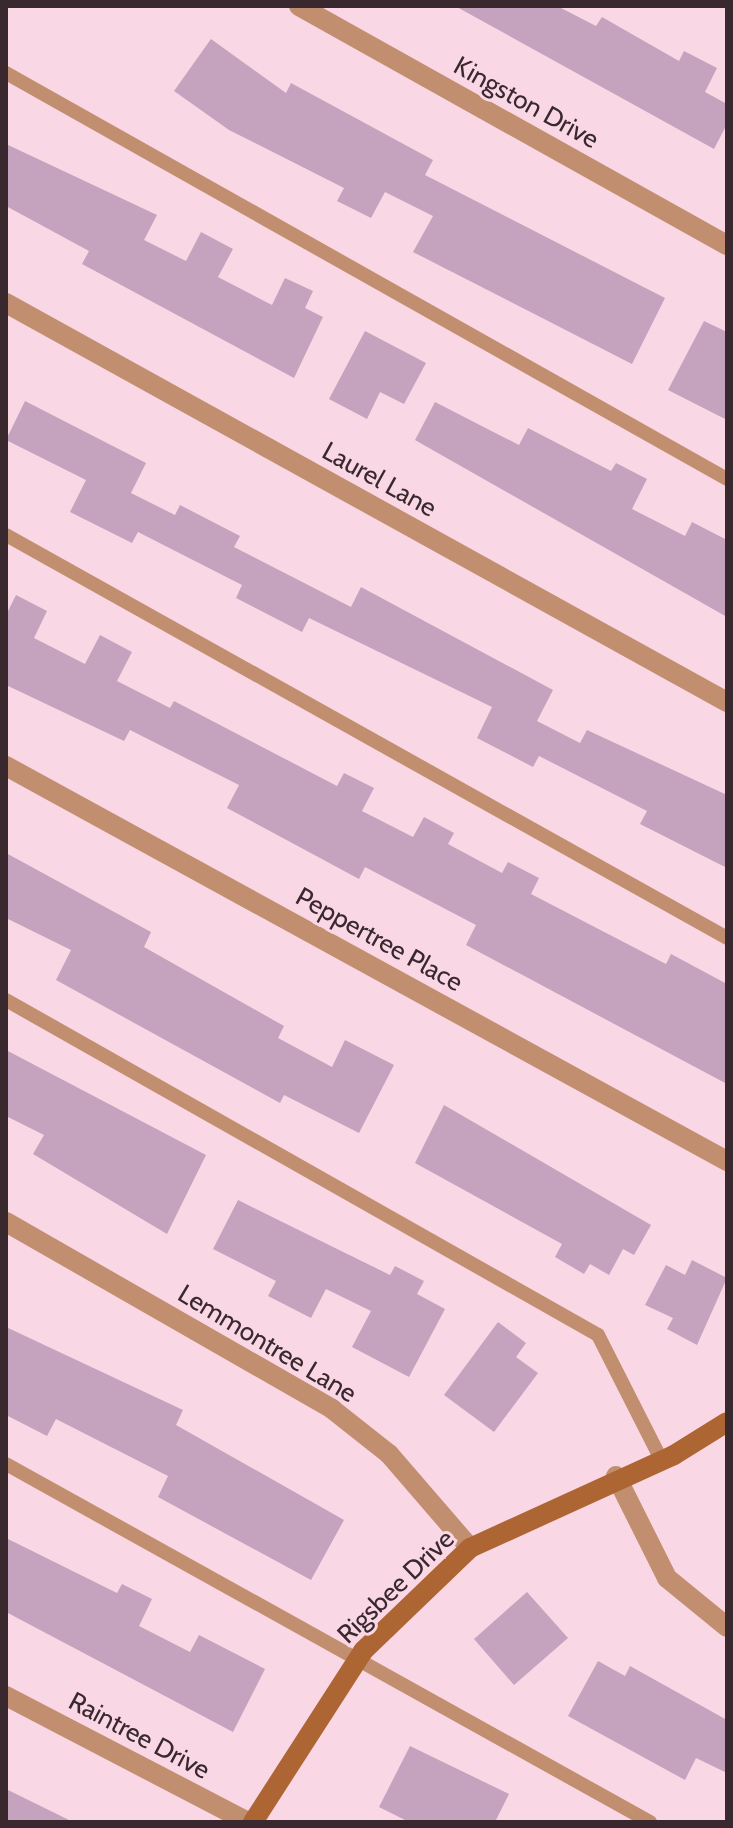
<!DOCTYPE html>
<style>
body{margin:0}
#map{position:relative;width:733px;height:1828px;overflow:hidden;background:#fad7e4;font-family:Cabin,sans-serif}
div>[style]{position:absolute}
.building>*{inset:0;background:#c5a3be}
.lane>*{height:14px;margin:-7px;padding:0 7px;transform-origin:7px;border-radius:7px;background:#c18f70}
.street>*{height:20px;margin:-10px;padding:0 10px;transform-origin:10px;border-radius:10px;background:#c18f70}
.secondary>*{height:20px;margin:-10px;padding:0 10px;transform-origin:10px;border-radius:10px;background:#ad6533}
span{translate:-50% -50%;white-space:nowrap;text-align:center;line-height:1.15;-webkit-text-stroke:6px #fad7e4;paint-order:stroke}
.street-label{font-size:26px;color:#39292f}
.frame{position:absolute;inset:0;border:8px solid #39292f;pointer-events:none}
</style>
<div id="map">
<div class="building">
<i style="clip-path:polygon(455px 6px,557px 6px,596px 26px,602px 17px,679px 61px,684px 51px,717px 68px,705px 92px,727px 104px,727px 124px,714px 149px)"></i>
<i style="clip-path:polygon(211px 39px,286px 93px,291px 83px,433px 160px,425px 175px,665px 298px,632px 364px,413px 252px,433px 216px,385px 192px,371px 218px,337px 201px,344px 188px,229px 130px,174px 91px)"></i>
<i style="clip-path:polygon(6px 144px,157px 215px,144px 240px,186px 261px,201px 232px,233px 249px,218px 277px,272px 305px,285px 278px,313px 291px,305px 308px,323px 317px,294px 378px,82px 264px,89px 251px,6px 206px)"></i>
<i style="clip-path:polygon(704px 321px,727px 332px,727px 420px,668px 390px)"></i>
<i style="clip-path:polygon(365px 331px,426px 363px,404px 404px,380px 392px,367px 419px,329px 399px)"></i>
<i style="clip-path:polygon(25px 401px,146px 463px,131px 493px,175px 515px,180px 505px,240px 536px,234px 547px,351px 607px,361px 587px,553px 690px,537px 721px,580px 743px,587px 730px,727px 795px,727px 868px,640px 824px,647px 811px,539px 756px,533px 767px,477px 738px,492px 707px,309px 618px,302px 632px,236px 598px,242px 585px,138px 532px,132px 543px,70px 512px,86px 480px,6px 440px)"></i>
<i style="clip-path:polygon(435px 402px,519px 445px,528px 428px,611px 471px,616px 463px,647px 479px,632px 509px,685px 536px,692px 522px,727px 540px,727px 617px,415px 440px)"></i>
<i style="clip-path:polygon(16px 595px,47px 611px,34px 638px,85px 664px,100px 635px,132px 652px,117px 681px,170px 708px,174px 701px,337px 786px,344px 773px,374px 788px,362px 811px,413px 837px,424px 817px,454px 833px,448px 844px,502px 873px,508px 862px,539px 878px,531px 894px,666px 964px,671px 954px,727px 984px,727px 1084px,466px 945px,476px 925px,365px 867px,359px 879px,227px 808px,239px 785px,130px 730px,124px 741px,6px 685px,6px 615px)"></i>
<i style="clip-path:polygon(6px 853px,151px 932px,144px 947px,284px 1026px,278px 1038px,332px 1067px,345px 1040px,394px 1065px,359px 1133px,284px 1095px,280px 1103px,56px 980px,71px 950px,6px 918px)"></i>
<i style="clip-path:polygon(6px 1050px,206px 1155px,167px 1234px,33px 1154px,44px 1135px,6px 1116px)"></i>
<i style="clip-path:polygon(444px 1105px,651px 1225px,634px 1255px,623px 1249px,609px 1275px,590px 1264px,584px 1274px,555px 1257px,562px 1244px,415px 1163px)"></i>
<i style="clip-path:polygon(238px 1200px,390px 1275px,395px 1266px,424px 1281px,417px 1294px,445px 1309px,409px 1377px,352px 1347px,371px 1311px,326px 1289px,311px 1318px,268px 1296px,276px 1281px,213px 1249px)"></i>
<i style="clip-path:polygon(692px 1260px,727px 1278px,697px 1345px,667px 1329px,673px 1318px,645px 1305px,666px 1265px,685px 1275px)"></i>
<i style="clip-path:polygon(498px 1322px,526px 1343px,516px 1357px,538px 1373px,494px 1432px,444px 1395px)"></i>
<i style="clip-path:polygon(6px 1327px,183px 1410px,176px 1425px,344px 1520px,311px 1580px,158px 1497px,168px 1476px,56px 1419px,47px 1436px,6px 1415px)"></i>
<i style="clip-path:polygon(6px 1538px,117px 1593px,122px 1584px,152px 1599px,139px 1626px,190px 1652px,199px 1635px,265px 1669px,233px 1732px,6px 1612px)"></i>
<i style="clip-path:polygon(527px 1592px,568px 1638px,514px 1685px,474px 1639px)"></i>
<i style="clip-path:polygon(598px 1661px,625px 1676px,630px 1666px,727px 1720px,727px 1773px,696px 1758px,685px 1780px,568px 1716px)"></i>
<i style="clip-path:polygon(410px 1746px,509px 1794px,495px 1822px,409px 1822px,379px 1807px)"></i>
<i style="clip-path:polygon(6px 1789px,73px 1822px,6px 1822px)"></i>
</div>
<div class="lane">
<i style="left:6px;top:73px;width:827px;rotate:29.38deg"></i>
<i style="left:6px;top:535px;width:826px;rotate:29.2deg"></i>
<i style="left:6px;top:1000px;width:680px;rotate:29.5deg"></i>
<i style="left:598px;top:1335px;width:139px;rotate:63.1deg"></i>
<i style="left:6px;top:1464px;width:737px;rotate:29.07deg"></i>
</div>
<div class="street">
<i style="left:299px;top:6px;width:490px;rotate:29.2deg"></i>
<i style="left:6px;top:303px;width:824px;rotate:28.96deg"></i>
<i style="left:6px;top:766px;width:822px;rotate:28.72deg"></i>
<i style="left:6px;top:1222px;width:376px;rotate:29.8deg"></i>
<i style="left:332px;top:1409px;width:73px;rotate:38.3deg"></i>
<i style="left:389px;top:1454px;width:124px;rotate:49.2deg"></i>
<i style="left:616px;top:1476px;width:114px;rotate:63.4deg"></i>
<i style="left:667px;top:1578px;width:77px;rotate:39.2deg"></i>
<i style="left:6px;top:1696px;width:273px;rotate:27.5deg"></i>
</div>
<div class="secondary">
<i style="left:253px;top:1822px;width:203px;rotate:-57.2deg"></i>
<i style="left:363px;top:1651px;width:149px;rotate:-43.9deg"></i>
<i style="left:470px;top:1548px;width:224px;rotate:-24.5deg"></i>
<i style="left:674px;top:1455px;width:62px;rotate:-31.9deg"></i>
</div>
<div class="street-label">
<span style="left:526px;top:103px;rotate:29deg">Kingston Drive</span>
<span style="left:379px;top:480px;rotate:29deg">Laurel Lane</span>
<span style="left:379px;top:940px;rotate:29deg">Peppertree Place</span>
<span style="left:267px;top:1344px;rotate:31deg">Lemmontree Lane</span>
<span style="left:396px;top:1587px;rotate:-44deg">Rigsbee Drive</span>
<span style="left:139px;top:1736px;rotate:28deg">Raintree Drive</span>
</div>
<div class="frame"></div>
</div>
